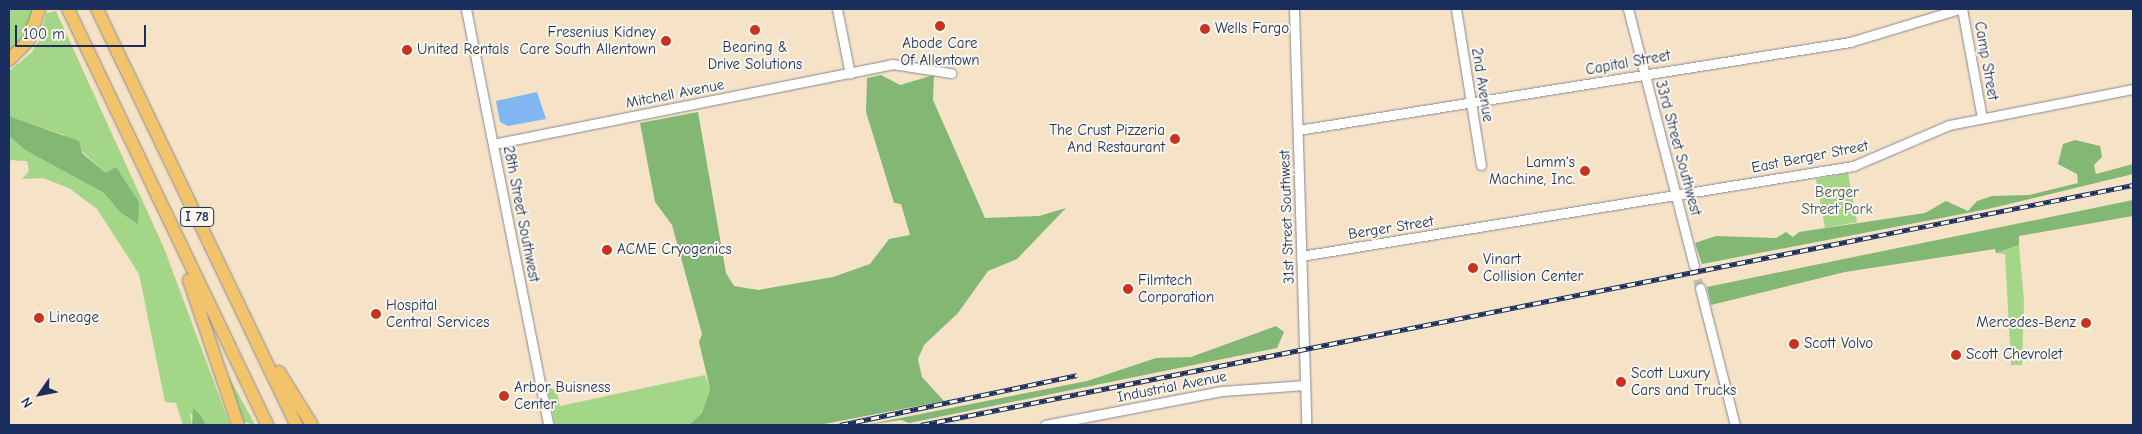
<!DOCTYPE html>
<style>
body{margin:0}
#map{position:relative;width:2142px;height:434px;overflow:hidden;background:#f5e2c7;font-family:"Comic Neue",sans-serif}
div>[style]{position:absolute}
.green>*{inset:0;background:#a3d787}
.forest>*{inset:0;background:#82b874}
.water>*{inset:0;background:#80b7f0}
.minor-tunnel>*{height:9px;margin-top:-4.5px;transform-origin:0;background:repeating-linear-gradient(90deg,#c9beb2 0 9px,transparent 0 13.5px)}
.roads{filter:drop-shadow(0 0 1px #888892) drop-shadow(0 0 1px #888892)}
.minor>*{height:9px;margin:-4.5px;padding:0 4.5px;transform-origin:4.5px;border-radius:4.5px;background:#fff}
.highway>*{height:12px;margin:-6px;padding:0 6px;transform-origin:6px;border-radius:6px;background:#f1c36a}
.rail>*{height:4.5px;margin-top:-2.25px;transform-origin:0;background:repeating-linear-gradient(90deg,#fbf7ec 0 8px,#1b2f5e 0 16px);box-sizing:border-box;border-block:1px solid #1b2f5e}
.dots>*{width:14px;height:14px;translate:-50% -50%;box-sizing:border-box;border:2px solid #fbf7ec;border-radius:50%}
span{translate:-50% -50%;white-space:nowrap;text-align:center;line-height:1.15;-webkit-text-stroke:4px #fbf7ec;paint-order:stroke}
.shield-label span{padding:1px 4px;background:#fbf7ec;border:1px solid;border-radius:4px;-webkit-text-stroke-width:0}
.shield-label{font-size:14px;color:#1b2f5e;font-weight:700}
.poi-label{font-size:15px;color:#1b2f5e}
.left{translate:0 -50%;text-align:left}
.right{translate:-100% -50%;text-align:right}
.street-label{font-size:15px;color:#1b2f5e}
.park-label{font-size:15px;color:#3d5968}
.frame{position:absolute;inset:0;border:10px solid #1b2f5e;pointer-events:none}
.north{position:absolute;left:15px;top:369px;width:50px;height:50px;-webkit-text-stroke:4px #fbf7ec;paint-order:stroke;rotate:237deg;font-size:14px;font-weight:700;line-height:20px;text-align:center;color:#1b2f5e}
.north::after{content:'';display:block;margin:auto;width:18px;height:22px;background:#1b2f5e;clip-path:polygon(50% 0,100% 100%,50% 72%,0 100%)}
.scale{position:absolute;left:15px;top:25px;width:131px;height:22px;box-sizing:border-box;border:2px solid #1b2f5e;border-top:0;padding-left:6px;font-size:15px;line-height:18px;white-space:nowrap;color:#1b2f5e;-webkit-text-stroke:4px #fbf7ec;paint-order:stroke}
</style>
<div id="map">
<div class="green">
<i style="clip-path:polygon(9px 9px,33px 9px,30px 29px,9px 56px)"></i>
<i style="clip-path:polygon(56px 11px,164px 248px,230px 425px,206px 425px,202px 417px,190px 414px,192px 425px,183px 425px,176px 403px,165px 402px,139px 274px,97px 209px,69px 188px,43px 178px,22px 179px,29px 171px,27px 161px,9px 160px,9px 136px,25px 150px,104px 193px,120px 212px,106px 173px,64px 135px,9px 116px,9px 71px,31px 53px,39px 41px,46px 13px)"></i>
<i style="clip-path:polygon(1848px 173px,1857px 222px,1825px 228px,1816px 179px)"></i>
<i style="clip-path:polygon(2019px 245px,2024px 301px,2022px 365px,2011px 365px,2005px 254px,1996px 253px)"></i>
<i style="clip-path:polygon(705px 375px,710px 389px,702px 413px,689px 425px,555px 425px,547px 384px,557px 393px,560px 406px)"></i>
<i style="clip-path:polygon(229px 377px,252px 419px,255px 425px,242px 421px)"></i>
</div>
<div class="forest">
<i style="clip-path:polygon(881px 75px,900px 85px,934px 75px,933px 100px,985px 218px,1039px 216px,1066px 208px,1017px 259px,988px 271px,958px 313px,924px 345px,918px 359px,922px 377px,944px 401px,819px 425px,689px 425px,702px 413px,710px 389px,699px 342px,702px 334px,672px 225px,655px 202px,640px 123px,698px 112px,726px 273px,734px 286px,758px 290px,833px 277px,870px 264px,889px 239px,910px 235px,901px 204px,894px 203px,866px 112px,867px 78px)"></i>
<i style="clip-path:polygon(9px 116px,79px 141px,82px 153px,106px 173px,116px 167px,139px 202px,138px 224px,120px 212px,104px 193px,25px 150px,9px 136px)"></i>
<i style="clip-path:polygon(2075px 140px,2100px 146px,2102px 157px,2094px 165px,2096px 174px,2133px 164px,2133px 174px,1988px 209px,1702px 264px,1695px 243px,1716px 236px,1776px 238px,1786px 232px,1793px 237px,1799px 232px,1925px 213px,1946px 201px,1968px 211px,1977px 201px,1992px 196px,2029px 195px,2078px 183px,2077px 174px,2058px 164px,2063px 144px)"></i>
<i style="clip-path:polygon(2133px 200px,2133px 216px,2019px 236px,2019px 245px,1996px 253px,1995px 249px,1845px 272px,1711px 305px,1707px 287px)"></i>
<i style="clip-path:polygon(1276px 326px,1284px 332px,1277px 348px,909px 423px,901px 420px,865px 425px,1087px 381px,1156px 358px,1191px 357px)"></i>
<i style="clip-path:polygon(193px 408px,202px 417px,206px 425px,192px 425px)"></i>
</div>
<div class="water">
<i style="clip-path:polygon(537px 92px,546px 119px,508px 126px,500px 122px,496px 101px)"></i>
</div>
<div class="minor-tunnel">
<i style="left:1694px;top:266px;width:23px;rotate:75deg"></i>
</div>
<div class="roads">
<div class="minor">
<i style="left:466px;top:9px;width:424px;rotate:78.8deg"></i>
<i style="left:837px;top:9px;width:66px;rotate:78.7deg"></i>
<i style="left:1294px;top:9px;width:416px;rotate:88.3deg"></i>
<i style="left:1456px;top:9px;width:158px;rotate:80.9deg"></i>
<i style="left:1628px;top:9px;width:265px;rotate:75.6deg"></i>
<i style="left:1962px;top:9px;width:111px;rotate:79.6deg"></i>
<i style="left:1298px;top:130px;width:559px;rotate:-9.06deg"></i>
<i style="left:1850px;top:42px;width:114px;rotate:-16.8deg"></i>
<i style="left:493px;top:144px;width:407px;rotate:-11.3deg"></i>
<i style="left:892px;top:64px;width:60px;rotate:8.7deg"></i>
<i style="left:1301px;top:256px;width:559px;rotate:-9.26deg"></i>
<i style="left:1853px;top:166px;width:104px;rotate:-23.1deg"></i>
<i style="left:1949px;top:125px;width:187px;rotate:-11.1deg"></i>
<i style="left:1700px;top:288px;width:141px;rotate:75.7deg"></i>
<i style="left:1045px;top:425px;width:180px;rotate:-10.9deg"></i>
<i style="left:1222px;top:391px;width:83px;rotate:-4.1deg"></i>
</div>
<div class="highway">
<i style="left:68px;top:9px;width:461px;rotate:64.4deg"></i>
<i style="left:97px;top:9px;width:461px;rotate:64.4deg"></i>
<i style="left:9px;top:60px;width:28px;rotate:-45deg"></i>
<i style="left:29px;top:40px;width:33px;rotate:-72deg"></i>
<i style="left:189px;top:280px;width:153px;rotate:71.3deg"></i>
<i style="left:279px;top:372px;width:62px;rotate:58.1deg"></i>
</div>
</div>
<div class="rail">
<i style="left:840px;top:425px;width:242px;rotate:-11.9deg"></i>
<i style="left:921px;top:425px;width:1236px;rotate:-11.2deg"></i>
</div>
<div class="dots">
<i style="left:940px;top:26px;background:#c8321e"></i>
<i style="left:1205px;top:29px;background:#c8321e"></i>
<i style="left:755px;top:30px;background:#c8321e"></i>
<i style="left:666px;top:41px;background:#c8321e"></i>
<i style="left:407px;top:50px;background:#c8321e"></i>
<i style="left:1175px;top:139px;background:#c8321e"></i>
<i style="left:1585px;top:171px;background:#c8321e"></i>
<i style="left:607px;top:250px;background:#c8321e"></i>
<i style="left:1473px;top:268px;background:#c8321e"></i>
<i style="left:1128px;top:289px;background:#c8321e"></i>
<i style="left:376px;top:314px;background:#c8321e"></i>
<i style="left:39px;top:318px;background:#c8321e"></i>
<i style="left:2086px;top:323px;background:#c8321e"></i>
<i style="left:1794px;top:344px;background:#c8321e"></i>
<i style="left:1956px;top:355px;background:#c8321e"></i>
<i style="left:1621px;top:382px;background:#c8321e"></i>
<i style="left:504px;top:396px;background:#c8321e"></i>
</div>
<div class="shield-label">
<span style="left:197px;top:217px">I 78</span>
</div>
<div class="poi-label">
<span class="left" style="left:1215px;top:29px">Wells Fargo</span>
<span class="right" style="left:656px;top:41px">Fresenius Kidney<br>Care South Allentown</span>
<span style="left:940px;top:52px">Abode Care<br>Of Allentown</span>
<span style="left:755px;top:56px">Bearing &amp;<br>Drive Solutions</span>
<span class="left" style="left:417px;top:50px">United Rentals</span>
<span class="right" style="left:1165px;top:139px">The Crust Pizzeria<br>And Restaurant</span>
<span class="right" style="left:1575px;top:171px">Lamm's<br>Machine, Inc.</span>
<span class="left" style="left:617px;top:250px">ACME Cryogenics</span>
<span class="left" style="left:1483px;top:268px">Vinart<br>Collision Center</span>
<span class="left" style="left:1138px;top:289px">Filmtech<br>Corporation</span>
<span class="left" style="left:386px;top:314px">Hospital<br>Central Services</span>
<span class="left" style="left:49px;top:318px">Lineage</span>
<span class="right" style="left:2076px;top:323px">Mercedes-Benz</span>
<span class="left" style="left:1804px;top:344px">Scott Volvo</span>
<span class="left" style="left:1966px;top:355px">Scott Chevrolet</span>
<span class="left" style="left:1631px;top:382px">Scott Luxury<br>Cars and Trucks</span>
<span class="left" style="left:514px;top:396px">Arbor Buisness<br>Center</span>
</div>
<div class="street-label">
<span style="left:1986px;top:61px;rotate:80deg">Camp Street</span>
<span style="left:1628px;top:63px;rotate:-10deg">Capital Street</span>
<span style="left:1482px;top:85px;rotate:81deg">2nd Avenue</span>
<span style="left:675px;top:94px;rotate:-11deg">Mitchell Avenue</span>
<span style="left:1678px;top:148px;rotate:75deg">33rd Street Southwest</span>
<span style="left:1810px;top:157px;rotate:-11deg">East Berger Street</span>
<span style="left:521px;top:214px;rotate:79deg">28th Street Southwest</span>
<span style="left:1287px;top:217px;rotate:-92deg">31st Street Southwest</span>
<span style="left:1391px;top:228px;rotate:-9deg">Berger Street</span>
<span style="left:1172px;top:387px;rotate:-11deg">Industrial Avenue</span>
</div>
<div class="park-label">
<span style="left:1837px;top:201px">Berger<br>Street Park</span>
</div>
<div class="frame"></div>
<div class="north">N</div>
<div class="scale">100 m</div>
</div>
